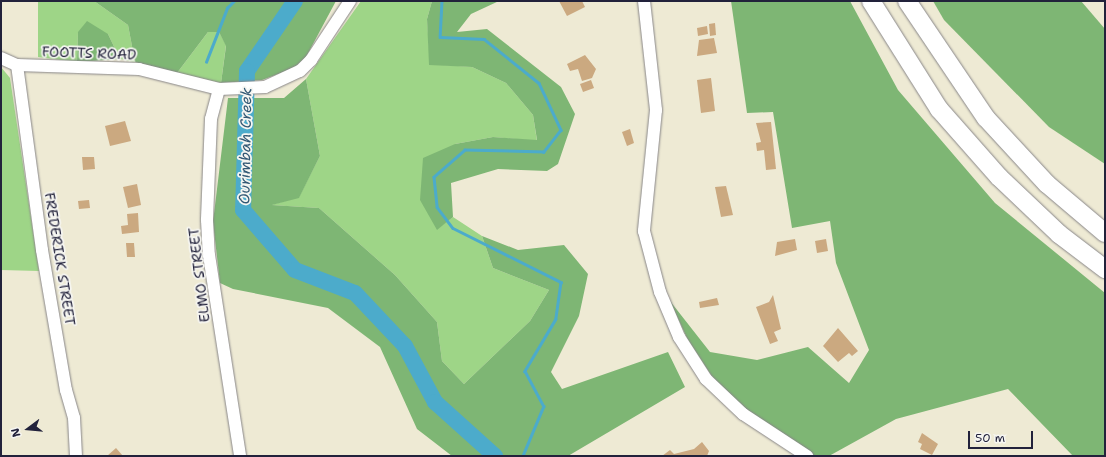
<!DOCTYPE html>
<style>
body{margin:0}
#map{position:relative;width:1106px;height:457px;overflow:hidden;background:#eeead4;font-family:"Shantell Sans",sans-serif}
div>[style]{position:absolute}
.green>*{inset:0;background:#9ed587}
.forest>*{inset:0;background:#7eb674}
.stream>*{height:2.5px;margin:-1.25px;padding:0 1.25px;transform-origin:1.25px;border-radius:1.25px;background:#4cabcb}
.river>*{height:16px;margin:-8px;padding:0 8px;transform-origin:8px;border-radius:8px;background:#4cabcb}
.building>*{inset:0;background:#cba980}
.roads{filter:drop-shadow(0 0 1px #888688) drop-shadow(0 0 1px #888688)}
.minor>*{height:12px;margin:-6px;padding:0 6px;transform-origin:6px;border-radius:6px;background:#fff}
.highway>*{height:18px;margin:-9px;padding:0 9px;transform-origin:9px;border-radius:9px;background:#fff}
span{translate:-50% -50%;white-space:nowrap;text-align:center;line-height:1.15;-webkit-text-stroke:3.5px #f6f6f2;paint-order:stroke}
.street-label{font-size:14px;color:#22223b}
.water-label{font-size:15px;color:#335975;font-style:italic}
.frame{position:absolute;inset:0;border:2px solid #22223b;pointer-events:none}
.north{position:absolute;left:8px;top:409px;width:40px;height:40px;-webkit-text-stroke:3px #f6f6f2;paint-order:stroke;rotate:254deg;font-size:11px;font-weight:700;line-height:16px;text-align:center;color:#22223b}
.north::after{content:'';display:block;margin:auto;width:14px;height:18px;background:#22223b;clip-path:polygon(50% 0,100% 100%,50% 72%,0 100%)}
.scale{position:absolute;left:968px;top:431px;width:65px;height:18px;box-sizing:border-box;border:2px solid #22223b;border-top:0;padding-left:5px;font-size:12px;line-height:14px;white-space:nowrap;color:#22223b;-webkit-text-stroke:3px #f6f6f2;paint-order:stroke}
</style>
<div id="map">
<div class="green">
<i style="clip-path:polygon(38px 1px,94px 1px,128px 25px,135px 62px,120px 59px,108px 34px,78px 32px,77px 62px,38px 57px)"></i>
<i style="clip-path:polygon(361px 1px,432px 1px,427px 19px,430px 64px,472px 67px,506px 83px,533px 115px,537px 141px,493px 137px,455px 144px,437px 229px,453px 217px,482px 236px,493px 268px,549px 290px,530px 321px,464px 384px,442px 361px,437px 322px,395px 275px,319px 208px,271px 205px,299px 197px,320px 156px,306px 79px)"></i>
<i style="clip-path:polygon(208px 32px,219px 32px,226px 45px,221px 83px,177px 73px)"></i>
<i style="clip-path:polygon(1px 67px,10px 78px,39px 271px,1px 270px)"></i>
</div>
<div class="forest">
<i style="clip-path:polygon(94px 1px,336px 1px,306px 57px,294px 68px,262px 80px,221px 83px,226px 46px,219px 32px,208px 32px,177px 73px,135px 62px,128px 25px)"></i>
<i style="clip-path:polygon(432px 1px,499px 1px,471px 14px,457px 32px,487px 29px,561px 87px,575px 114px,558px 164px,547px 171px,498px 169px,451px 183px,453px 217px,437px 230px,420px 200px,423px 158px,455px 144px,493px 137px,537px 140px,533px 115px,506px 83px,472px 67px,429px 65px,427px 19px)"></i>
<i style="clip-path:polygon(731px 1px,850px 1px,898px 90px,995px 203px,1105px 293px,1105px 456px,1073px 456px,1008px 389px,896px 419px,829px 456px,815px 456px,734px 402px,711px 375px,687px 338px,670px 301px,710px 352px,757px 360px,808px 347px,849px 383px,869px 350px,836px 263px,830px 221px,792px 228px,773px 112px,747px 113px)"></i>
<i style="clip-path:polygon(933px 1px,1081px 1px,1105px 29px,1105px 164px,1049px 127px,944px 20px)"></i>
<i style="clip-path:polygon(87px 21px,108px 34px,120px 59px,77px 62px,78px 32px)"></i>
<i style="clip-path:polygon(306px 79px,320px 156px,299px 198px,272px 205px,319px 208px,395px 275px,437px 322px,442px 361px,464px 384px,530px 321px,549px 290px,493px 268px,482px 236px,518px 250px,564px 245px,588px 274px,579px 316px,551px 372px,562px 389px,668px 352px,685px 387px,568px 456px,452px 456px,417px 429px,380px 347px,328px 308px,233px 289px,220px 283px,213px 222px,228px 98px,284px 98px)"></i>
</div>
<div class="stream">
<i style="left:442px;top:1px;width:36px;rotate:93deg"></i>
<i style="left:440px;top:37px;width:44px;rotate:2.6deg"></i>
<i style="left:484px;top:39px;width:70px;rotate:38.7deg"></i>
<i style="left:539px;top:83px;width:52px;rotate:64.9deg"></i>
<i style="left:561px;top:130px;width:28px;rotate:128deg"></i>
<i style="left:544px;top:152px;width:79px;rotate:-178.5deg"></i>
<i style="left:465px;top:150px;width:41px;rotate:138.9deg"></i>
<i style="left:434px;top:177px;width:30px;rotate:84deg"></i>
<i style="left:437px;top:207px;width:26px;rotate:53deg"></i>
<i style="left:453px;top:228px;width:121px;rotate:26.6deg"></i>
<i style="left:561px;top:282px;width:37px;rotate:98deg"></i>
<i style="left:556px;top:319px;width:61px;rotate:120.8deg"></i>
<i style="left:525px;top:371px;width:40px;rotate:62deg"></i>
<i style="left:544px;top:406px;width:54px;rotate:112.8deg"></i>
<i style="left:206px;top:62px;width:58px;rotate:-68.7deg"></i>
<i style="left:227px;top:8px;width:10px;rotate:-45deg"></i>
</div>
<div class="river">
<i style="left:295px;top:1px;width:85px;rotate:124.4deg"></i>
<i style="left:247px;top:71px;width:139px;rotate:91.6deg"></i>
<i style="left:243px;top:210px;width:79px;rotate:49.1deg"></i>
<i style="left:295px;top:270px;width:64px;rotate:21deg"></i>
<i style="left:355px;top:293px;width:73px;rotate:46.7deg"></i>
<i style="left:405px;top:346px;width:64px;rotate:61.8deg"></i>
<i style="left:435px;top:402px;width:81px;rotate:42deg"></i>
</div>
<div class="building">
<i style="clip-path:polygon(559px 1px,582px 1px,585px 7px,567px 16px)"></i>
<i style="clip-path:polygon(715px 23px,716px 35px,710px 36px,709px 24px)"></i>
<i style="clip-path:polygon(707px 26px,708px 34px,698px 36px,697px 28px)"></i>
<i style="clip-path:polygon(714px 38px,717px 53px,697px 56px,699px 40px)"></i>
<i style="clip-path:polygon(585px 55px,596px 69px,592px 78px,582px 81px,578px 69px,570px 71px,567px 64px)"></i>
<i style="clip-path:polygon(711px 78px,715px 111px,701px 113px,697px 80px)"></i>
<i style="clip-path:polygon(591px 80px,594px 88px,583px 92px,580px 84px)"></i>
<i style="clip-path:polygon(125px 121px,131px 141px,110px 146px,105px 126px)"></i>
<i style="clip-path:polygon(771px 122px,776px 169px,766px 170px,764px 150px,757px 151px,756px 143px,761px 142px,756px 123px)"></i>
<i style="clip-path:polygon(630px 129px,634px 143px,627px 146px,622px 132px)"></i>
<i style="clip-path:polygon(82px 157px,94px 157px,95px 169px,83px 170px)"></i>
<i style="clip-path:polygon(137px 184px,141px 205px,128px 208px,123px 187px)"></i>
<i style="clip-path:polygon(726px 186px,733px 215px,721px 217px,715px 187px)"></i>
<i style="clip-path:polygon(89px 200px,90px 208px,79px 209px,78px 201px)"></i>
<i style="clip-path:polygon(138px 213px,139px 232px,122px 234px,121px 226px,128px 225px,127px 214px)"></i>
<i style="clip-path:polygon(795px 239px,797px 250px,775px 256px,777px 242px)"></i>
<i style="clip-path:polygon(826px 239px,828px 251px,817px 253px,815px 241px)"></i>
<i style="clip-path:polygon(126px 243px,134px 243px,135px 257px,127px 257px)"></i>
<i style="clip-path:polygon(773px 295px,781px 329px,774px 332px,778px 341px,770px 344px,756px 307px,769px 302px)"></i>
<i style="clip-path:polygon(717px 298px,719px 305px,700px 308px,699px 302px)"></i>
<i style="clip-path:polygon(838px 328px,858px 351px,852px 356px,849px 353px,838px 362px,823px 346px)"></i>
<i style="clip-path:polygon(922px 433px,938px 444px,932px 455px,920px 449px,922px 444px,918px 442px)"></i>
<i style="clip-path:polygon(702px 442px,709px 451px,707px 456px,662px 456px,670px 450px,674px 454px,694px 449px)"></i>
<i style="clip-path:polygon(116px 448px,123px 456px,107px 456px)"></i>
</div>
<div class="roads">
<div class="minor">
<i style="left:644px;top:1px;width:110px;rotate:83.7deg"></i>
<i style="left:656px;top:110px;width:122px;rotate:95.7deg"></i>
<i style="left:644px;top:231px;width:63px;rotate:75.3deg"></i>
<i style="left:660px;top:292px;width:49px;rotate:67.1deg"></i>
<i style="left:679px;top:337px;width:50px;rotate:57.3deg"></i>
<i style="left:706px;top:379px;width:51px;rotate:43.4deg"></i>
<i style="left:743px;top:414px;width:77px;rotate:33.3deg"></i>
<i style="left:1px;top:58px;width:17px;rotate:24deg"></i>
<i style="left:17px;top:65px;width:122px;rotate:1.9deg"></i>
<i style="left:139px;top:69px;width:82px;rotate:14deg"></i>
<i style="left:219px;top:89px;width:46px;rotate:-2.5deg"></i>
<i style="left:265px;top:87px;width:38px;rotate:-25deg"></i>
<i style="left:300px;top:71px;width:16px;rotate:-45deg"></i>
<i style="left:311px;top:60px;width:71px;rotate:-56.5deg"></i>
<i style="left:17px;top:65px;width:187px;rotate:82.3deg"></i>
<i style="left:42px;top:250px;width:142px;rotate:80.3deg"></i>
<i style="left:66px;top:390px;width:29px;rotate:74deg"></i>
<i style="left:74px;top:418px;width:38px;rotate:87deg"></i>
<i style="left:219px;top:89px;width:31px;rotate:105deg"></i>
<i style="left:211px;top:119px;width:101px;rotate:92.3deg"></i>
<i style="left:207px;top:220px;width:35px;rotate:87deg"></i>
<i style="left:209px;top:255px;width:203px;rotate:81.2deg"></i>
</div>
<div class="highway">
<i style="left:871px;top:1px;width:128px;rotate:57.8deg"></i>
<i style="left:939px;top:109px;width:91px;rotate:48.6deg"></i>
<i style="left:999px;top:177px;width:83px;rotate:43.5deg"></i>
<i style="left:1059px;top:234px;width:58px;rotate:37.3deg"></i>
<i style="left:907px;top:1px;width:141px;rotate:56deg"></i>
<i style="left:986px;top:118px;width:90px;rotate:47.3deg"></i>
<i style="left:1047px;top:184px;width:76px;rotate:40.2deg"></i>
</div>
</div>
<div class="street-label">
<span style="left:89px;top:53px;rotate:2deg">FOOTTS ROAD</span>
<span style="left:60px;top:259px;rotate:81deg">FREDERICK STREET</span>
<span style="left:199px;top:275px;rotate:-97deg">ELMO STREET</span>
</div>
<div class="water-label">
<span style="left:246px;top:146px;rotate:-89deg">Ourimbah Creek</span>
</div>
<div class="frame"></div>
<div class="north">N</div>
<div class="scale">50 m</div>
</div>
